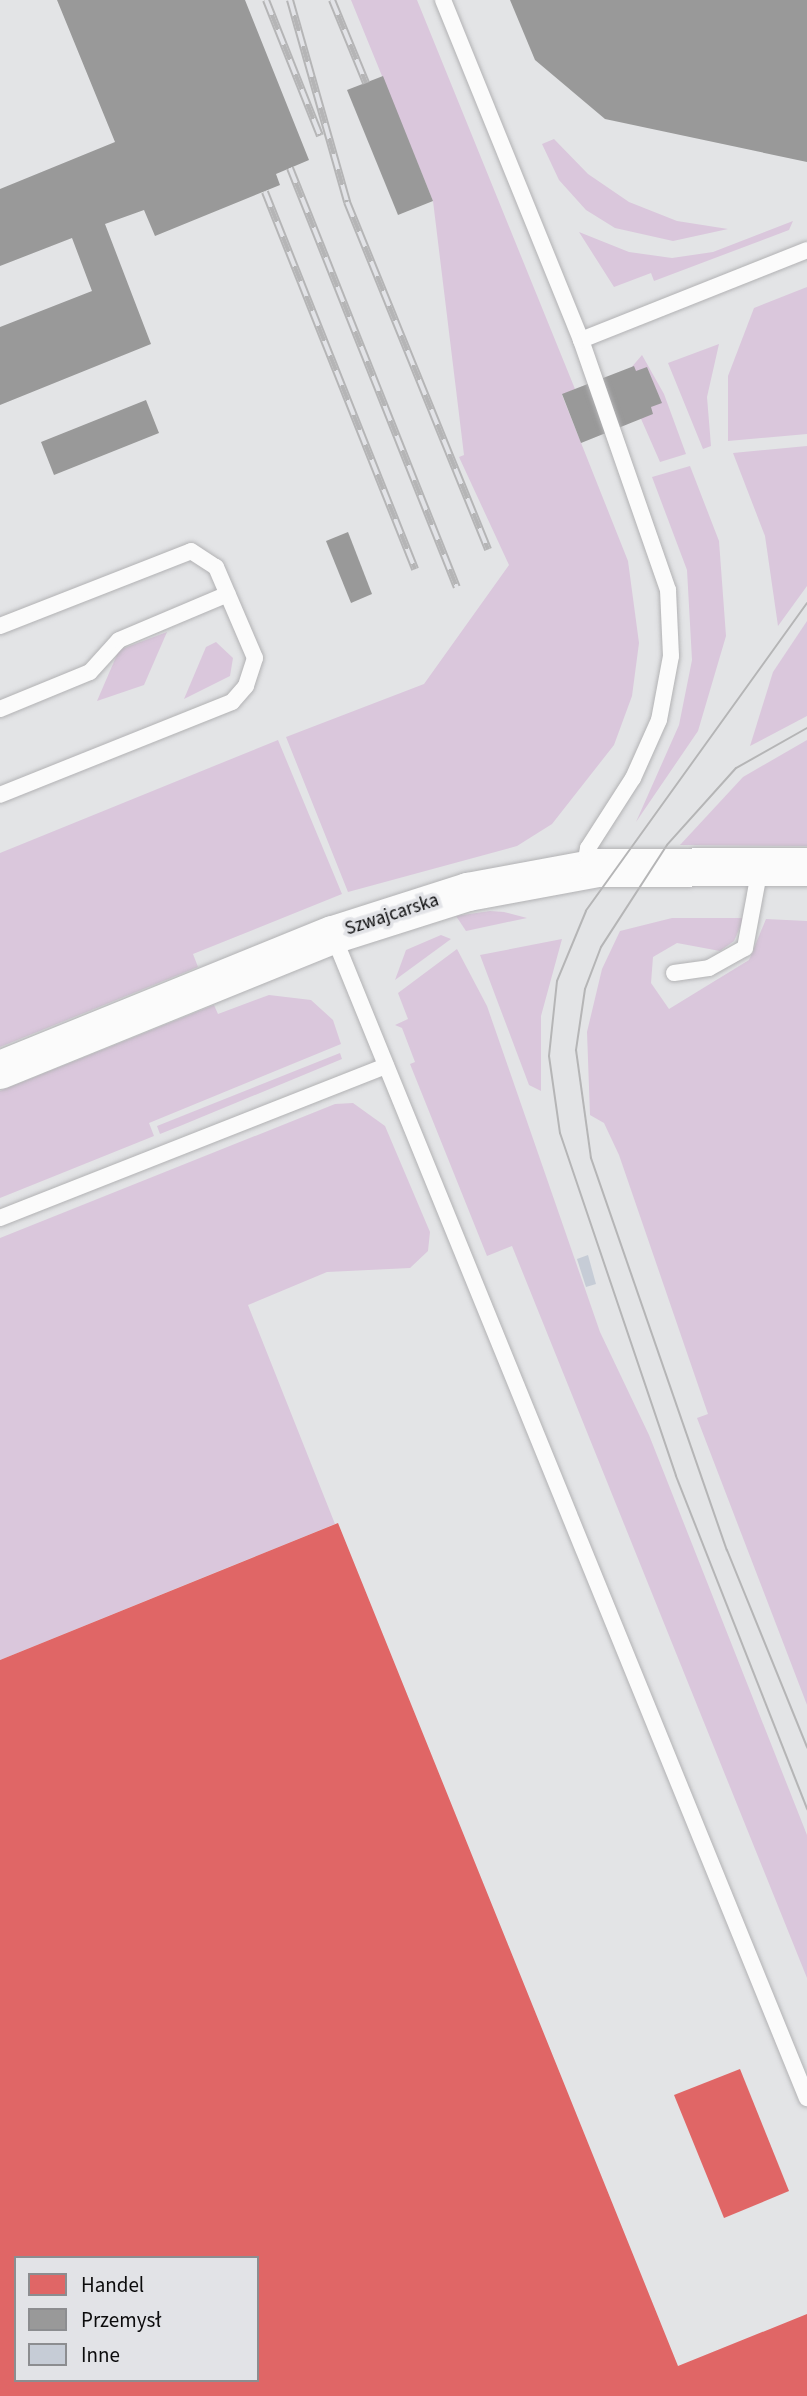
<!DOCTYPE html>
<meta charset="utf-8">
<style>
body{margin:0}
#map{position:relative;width:807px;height:2396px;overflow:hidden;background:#e3e4e6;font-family:"Source Sans 3",sans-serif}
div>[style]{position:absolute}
.green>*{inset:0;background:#dac7dc}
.shops>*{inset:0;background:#e06666}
.industry>*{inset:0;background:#999}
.building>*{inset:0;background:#c6ccd6}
.roads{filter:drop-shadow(0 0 2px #b2b2b4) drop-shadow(0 0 2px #b2b2b4)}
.service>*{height:16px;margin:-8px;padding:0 8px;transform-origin:8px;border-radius:8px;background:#fbfbfb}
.tertiary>*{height:38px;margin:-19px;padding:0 19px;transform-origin:19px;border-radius:19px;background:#fbfbfb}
.tram>*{height:2px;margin:-1px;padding:0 1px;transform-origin:1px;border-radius:1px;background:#b5b5b6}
.rail>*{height:8px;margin-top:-4px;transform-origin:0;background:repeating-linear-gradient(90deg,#e2e3e7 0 16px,#b5b5b6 0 32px);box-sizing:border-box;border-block:2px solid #b5b5b6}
span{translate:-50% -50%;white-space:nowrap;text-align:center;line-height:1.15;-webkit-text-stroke:7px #e2e3e7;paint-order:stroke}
.street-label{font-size:19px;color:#0c0c0d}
.legend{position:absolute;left:14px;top:2256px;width:245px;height:126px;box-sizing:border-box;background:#e2e3e7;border:2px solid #8c8d90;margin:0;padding:9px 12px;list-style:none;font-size:21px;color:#0c0c0d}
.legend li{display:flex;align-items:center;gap:14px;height:35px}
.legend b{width:35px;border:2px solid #8c8d90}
</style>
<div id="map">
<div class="green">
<i style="clip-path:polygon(351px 0,417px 0,575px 389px,562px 395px,628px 561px,639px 643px,632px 696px,614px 745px,552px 824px,517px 846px,348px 892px,286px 737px,424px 684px,509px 565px,459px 457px,464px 455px,433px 201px)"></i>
<i style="clip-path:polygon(554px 139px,588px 174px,629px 202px,677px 221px,728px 229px,673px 241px,615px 228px,586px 210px,559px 180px,542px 144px)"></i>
<i style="clip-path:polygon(793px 221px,789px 230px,654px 281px,651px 273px,614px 287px,579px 232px,629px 252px,672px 258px,713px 252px)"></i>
<i style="clip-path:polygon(807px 287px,807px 434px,728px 441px,728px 376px,754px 308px)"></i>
<i style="clip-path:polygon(719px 344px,707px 397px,711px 446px,703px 449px,668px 363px)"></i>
<i style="clip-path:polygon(642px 355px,664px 394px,686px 454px,660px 462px,638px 412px,661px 402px,647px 368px,624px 376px)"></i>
<i style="clip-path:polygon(807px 446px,807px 586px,778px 626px,765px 536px,733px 453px)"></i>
<i style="clip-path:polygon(690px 466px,719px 541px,726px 636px,698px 731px,636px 822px,679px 725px,692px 660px,687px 570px,652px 477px)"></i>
<i style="clip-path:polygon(807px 621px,807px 716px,750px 746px,773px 672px)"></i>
<i style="clip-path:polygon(167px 632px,144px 685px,97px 701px,119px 650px)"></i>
<i style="clip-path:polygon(216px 642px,233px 658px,230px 676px,184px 699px,206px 647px)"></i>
<i style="clip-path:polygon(278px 740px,342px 894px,193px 954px,198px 967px,0 1047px,0 853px)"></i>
<i style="clip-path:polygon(807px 740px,807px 846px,680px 845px,743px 777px)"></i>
<i style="clip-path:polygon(490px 911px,504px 912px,527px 918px,466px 931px,456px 916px)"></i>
<i style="clip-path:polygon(672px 918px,744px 918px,734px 941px,720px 951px,677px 943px,653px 957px,651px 983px,669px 1009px,749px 960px,766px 919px,807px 921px,807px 1705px,697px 1418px,708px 1414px,619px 1155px,604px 1123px,590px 1115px,587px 1032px,602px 969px,620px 931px)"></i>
<i style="clip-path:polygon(441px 935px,451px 939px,395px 980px,406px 950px)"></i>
<i style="clip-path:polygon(562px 939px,541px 1016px,541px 1091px,529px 1085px,480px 955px)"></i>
<i style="clip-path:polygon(457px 949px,487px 1006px,600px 1332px,649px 1435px,807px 1835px,807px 1978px,512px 1246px,487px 1256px,410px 1064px,415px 1062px,402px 1028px,395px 1025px,408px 1019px,398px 993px)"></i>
<i style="clip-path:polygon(269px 995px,311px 1000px,333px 1020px,341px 1044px,149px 1123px,154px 1136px,0 1198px,0 1091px,214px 1005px,218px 1014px)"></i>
<i style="clip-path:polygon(340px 1053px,342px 1059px,180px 1126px,160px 1134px,157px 1126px)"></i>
<i style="clip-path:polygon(353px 1103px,385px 1126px,430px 1232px,428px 1251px,410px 1268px,327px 1272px,248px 1305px,335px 1524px,0 1660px,0 1238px,335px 1104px)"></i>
</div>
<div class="shops">
<i style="clip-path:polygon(evenodd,338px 1523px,678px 2366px,807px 2314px,807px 2396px,0 2396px,0 1660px,338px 1523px,16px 2258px,257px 2258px,257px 2380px,16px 2380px,16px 2258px)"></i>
<i style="clip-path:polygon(740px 2069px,789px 2191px,724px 2218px,674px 2095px)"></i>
</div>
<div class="industry">
<i style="clip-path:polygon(57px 0,245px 0,309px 160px,276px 174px,280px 185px,155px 236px,144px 210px,105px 224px,151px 344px,0 405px,0 327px,92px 291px,72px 238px,0 266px,0 189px,115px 142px)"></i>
<i style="clip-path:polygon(510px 0,807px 0,807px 162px,605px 119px,535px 60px)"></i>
<i style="clip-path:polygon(383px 76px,433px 201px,398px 215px,347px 90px)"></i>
<i style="clip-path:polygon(634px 366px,636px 371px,647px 367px,662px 403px,651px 407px,653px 414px,581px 443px,562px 394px)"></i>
<i style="clip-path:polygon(146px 400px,159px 433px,54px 475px,41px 442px)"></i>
<i style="clip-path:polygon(348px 532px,372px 594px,351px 603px,326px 541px)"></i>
</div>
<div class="building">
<i style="clip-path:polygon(588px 1255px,596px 1284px,586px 1287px,577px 1259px)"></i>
</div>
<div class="roads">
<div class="service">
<i style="left:443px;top:0;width:367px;rotate:67.9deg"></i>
<i style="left:581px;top:340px;width:265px;rotate:70.8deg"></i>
<i style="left:668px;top:590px;width:66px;rotate:87.4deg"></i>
<i style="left:671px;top:656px;width:65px;rotate:100.6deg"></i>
<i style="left:659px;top:720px;width:64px;rotate:114.1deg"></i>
<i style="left:633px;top:778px;width:83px;rotate:122.7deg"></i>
<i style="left:588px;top:848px;width:22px;rotate:100deg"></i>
<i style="left:581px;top:340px;width:243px;rotate:-21.7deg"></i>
<i style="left:0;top:626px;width:205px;rotate:-21.4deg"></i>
<i style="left:191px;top:551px;width:30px;rotate:33deg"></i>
<i style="left:216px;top:567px;width:99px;rotate:66.8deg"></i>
<i style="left:255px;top:658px;width:29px;rotate:108deg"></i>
<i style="left:246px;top:686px;width:21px;rotate:131deg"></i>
<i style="left:232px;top:702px;width:250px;rotate:158.2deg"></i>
<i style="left:0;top:709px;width:97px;rotate:-22.3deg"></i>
<i style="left:90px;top:672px;width:43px;rotate:-47.8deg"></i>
<i style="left:119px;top:640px;width:118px;rotate:-22.9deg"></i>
<i style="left:333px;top:935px;width:1256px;rotate:67.83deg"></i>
<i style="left:674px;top:973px;width:35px;rotate:-8deg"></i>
<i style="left:709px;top:968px;width:41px;rotate:-29.1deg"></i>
<i style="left:745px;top:948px;width:81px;rotate:-79.4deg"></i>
<i style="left:0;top:1218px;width:415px;rotate:-21.5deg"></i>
</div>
<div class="tertiary">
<i style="left:0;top:1070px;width:359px;rotate:-22.1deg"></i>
<i style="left:333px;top:935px;width:142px;rotate:-17.7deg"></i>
<i style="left:468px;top:892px;width:132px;rotate:-10.5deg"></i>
<i style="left:598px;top:868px;width:209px;rotate:-0.3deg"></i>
</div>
</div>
<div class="tram">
<i style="left:807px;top:603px;width:379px;rotate:125.7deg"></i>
<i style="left:586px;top:911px;width:76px;rotate:112.5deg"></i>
<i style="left:557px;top:981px;width:75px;rotate:96.1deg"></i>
<i style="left:549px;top:1056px;width:78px;rotate:81.9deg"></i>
<i style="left:560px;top:1133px;width:362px;rotate:71.3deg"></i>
<i style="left:676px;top:1476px;width:358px;rotate:68.5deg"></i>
<i style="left:807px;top:728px;width:81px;rotate:150.6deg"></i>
<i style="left:736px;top:768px;width:103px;rotate:131.9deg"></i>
<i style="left:667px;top:845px;width:121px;rotate:122.9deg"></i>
<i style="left:601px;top:947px;width:45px;rotate:110.9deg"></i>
<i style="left:585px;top:989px;width:62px;rotate:98.4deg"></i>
<i style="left:576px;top:1050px;width:109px;rotate:82.1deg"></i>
<i style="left:591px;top:1158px;width:415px;rotate:70.9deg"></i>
<i style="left:727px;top:1550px;width:213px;rotate:67.9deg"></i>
</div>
<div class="rail">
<i style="left:266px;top:0;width:146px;rotate:68.3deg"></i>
<i style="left:290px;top:0;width:210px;rotate:74.2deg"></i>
<i style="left:347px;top:202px;width:375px;rotate:67.9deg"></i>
<i style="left:332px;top:0;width:90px;rotate:67.7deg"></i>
<i style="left:290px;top:168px;width:451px;rotate:68.3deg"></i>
<i style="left:265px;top:192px;width:406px;rotate:68.3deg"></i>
</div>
<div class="street-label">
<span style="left:392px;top:915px;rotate:-18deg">Szwajcarska</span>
</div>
<ul class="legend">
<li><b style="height:19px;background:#e06666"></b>Handel</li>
<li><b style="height:19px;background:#999"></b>Przemysł</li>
<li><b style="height:19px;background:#c6ccd6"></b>Inne</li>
</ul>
</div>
